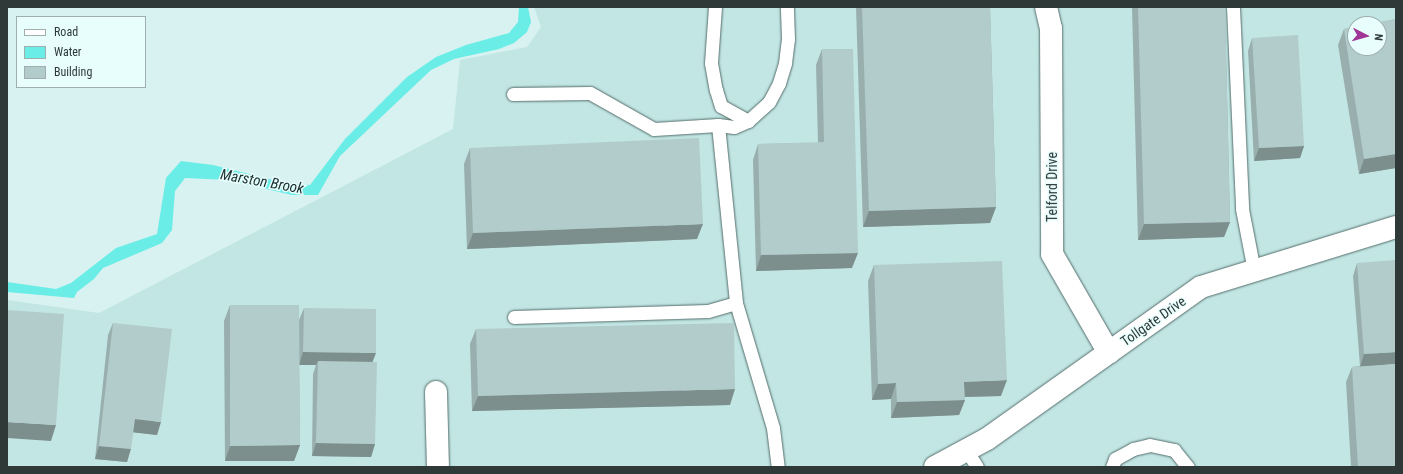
<!DOCTYPE html>
<style>
body{margin:0}
#map{position:relative;width:1403px;height:474px;overflow:hidden;background:#d7f2f0;font-family:"Roboto Condensed",sans-serif}
div>[style]{position:absolute}
.built>*{inset:0;background:#c2e6e4}
.water>*{inset:0;background:#6aede7}
.roads{filter:drop-shadow(0 0 1px #546d6b) drop-shadow(0 0 1px #546d6b)}
.lane>*{height:13px;margin:-6.5px;padding:0 6.5px;transform-origin:6.5px;border-radius:6.5px;background:#fff}
.street>*{height:22px;margin:-11px;padding:0 11px;transform-origin:11px;border-radius:11px;background:#fff}
.wall>*{inset:0;background:#98afae}
.shaded-wall>*{inset:0;background:#7c8f8d}
.building>*{inset:0;background:#b1ccca}
span{translate:-50% -50%;white-space:nowrap;text-align:center;line-height:1.15;-webkit-text-stroke:3px #e8fefc;paint-order:stroke}
.street-label{font-size:14px;color:#2e3938}
.water-label{font-size:15px;color:#182f2e;font-style:italic}
.frame{position:absolute;inset:0;border:8px solid #2e3938;pointer-events:none}
.legend{position:absolute;left:16px;top:16px;width:130px;height:72px;box-sizing:border-box;background:#e8fefc;border:1px solid #9eafae;margin:0;padding:5px 7px;list-style:none;font-size:12px;color:#2e3938}
.legend li{display:flex;align-items:center;gap:8px;height:20px}
.legend b{width:20px;border:1px solid #9eafae}
.north{position:absolute;left:1347px;top:16px;width:40px;height:40px;box-sizing:border-box;background:#e8fefc;border:1px solid #9eafae;border-radius:50%;rotate:96deg;font-size:11px;font-weight:700;line-height:16px;text-align:center;color:#2e3938}
.north::after{content:'';display:block;margin:auto;width:14px;height:18px;background:#a03596;clip-path:polygon(50% 0,100% 100%,50% 72%,0 100%)}
</style>
<div id="map">
<div class="built">
<i style="clip-path:polygon(evenodd,534px 7px,1396px 7px,1396px 467px,7px 467px,7px 300px,99px 313px,453px 129px,460px 60px,527px 47px,541px 27px,534px 7px,1355px 24px,1379px 24px,1379px 48px,1355px 48px,1355px 24px)"></i>
</div>
<div class="water">
<i style="clip-path:polygon(519px 7px,528px 7px,531px 22px,527px 32px,514px 43px,499px 49px,454px 59px,431px 70px,340px 156px,318px 195px,292px 195px,228px 180px,185px 178px,175px 191px,172px 230px,162px 243px,103px 268px,94px 279px,77px 292px,74px 298px,7px 292px,7px 282px,56px 289px,71px 283px,116px 248px,157px 234px,166px 178px,181px 161px,213px 165px,285px 183px,310px 185px,345px 139px,407px 77px,436px 57px,466px 45px,509px 33px,518px 22px)"></i>
</div>
<div class="roads">
<div class="lane">
<i style="left:715px;top:7px;width:56px;rotate:94.1deg"></i>
<i style="left:711px;top:63px;width:27px;rotate:80deg"></i>
<i style="left:716px;top:90px;width:17px;rotate:73deg"></i>
<i style="left:721px;top:106px;width:31px;rotate:29deg"></i>
<i style="left:1233px;top:7px;width:202px;rotate:87.4deg"></i>
<i style="left:1242px;top:209px;width:63px;rotate:79deg"></i>
<i style="left:513px;top:94px;width:77px;rotate:-0.7deg"></i>
<i style="left:590px;top:93px;width:73px;rotate:29.4deg"></i>
<i style="left:654px;top:129px;width:64px;rotate:-3.6deg"></i>
<i style="left:718px;top:125px;width:179px;rotate:84.2deg"></i>
<i style="left:718px;top:125px;width:16px;rotate:7deg"></i>
<i style="left:734px;top:127px;width:15px;rotate:-23deg"></i>
<i style="left:748px;top:121px;width:28px;rotate:-42deg"></i>
<i style="left:769px;top:102px;width:21px;rotate:-62deg"></i>
<i style="left:779px;top:83px;width:21px;rotate:-73deg"></i>
<i style="left:785px;top:63px;width:24px;rotate:-83deg"></i>
<i style="left:788px;top:39px;width:32px;rotate:-92deg"></i>
<i style="left:514px;top:317px;width:194px;rotate:-1.8deg"></i>
<i style="left:708px;top:311px;width:29px;rotate:-16deg"></i>
<i style="left:736px;top:303px;width:130px;rotate:73.5deg"></i>
<i style="left:773px;top:428px;width:39px;rotate:83deg"></i>
<i style="left:967px;top:451px;width:19px;rotate:58deg"></i>
<i style="left:1112px;top:467px;width:9px;rotate:-69deg"></i>
<i style="left:1115px;top:459px;width:21px;rotate:-29deg"></i>
<i style="left:1133px;top:449px;width:17px;rotate:-13deg"></i>
<i style="left:1150px;top:445px;width:25px;rotate:12deg"></i>
<i style="left:1174px;top:450px;width:22px;rotate:51deg"></i>
</div>
<div class="street">
<i style="left:1046px;top:7px;width:22px;rotate:77deg"></i>
<i style="left:1051px;top:28px;width:226px;rotate:89.7deg"></i>
<i style="left:1052px;top:254px;width:114px;rotate:60.1deg"></i>
<i style="left:436px;top:392px;width:75px;rotate:88.5deg"></i>
<i style="left:935px;top:467px;width:59px;rotate:-28.3deg"></i>
<i style="left:987px;top:439px;width:262px;rotate:-35.4deg"></i>
<i style="left:1201px;top:287px;width:204px;rotate:-17.1deg"></i>
</div>
</div>
<div class="wall">
<i style="clip-path:polygon(856px 7px,990px 7px,996px 207px,990px 223px,863px 227px)"></i>
<i style="clip-path:polygon(1132px 7px,1225px 7px,1230px 222px,1224px 237px,1138px 240px)"></i>
<i style="clip-path:polygon(1396px 19px,1396px 168px,1359px 174px,1338px 45px,1344px 29px)"></i>
<i style="clip-path:polygon(1252px 38px,1304px 146px,1300px 158px,1254px 161px,1248px 51px)"></i>
<i style="clip-path:polygon(822px 49px,852px 268px,756px 271px,753px 160px,758px 144px,818px 143px,816px 65px)"></i>
<i style="clip-path:polygon(470px 148px,697px 239px,467px 249px,464px 164px)"></i>
<i style="clip-path:polygon(1357px 263px,1396px 467px,1351px 467px,1346px 382px,1352px 367px,1360px 366px,1353px 276px)"></i>
<i style="clip-path:polygon(874px 265px,1001px 396px,965px 397px,965px 400px,959px 415px,891px 418px,891px 399px,872px 400px,868px 281px)"></i>
<i style="clip-path:polygon(230px 305px,299px 320px,304px 308px,373px 362px,375px 444px,371px 457px,312px 456px,313px 374px,316px 365px,299px 365px,300px 445px,294px 461px,225px 461px,224px 321px)"></i>
<i style="clip-path:polygon(113px 323px,157px 435px,133px 432px,127px 462px,95px 459px,108px 335px)"></i>
<i style="clip-path:polygon(476px 329px,730px 405px,472px 411px,470px 344px)"></i>
</div>
<div class="shaded-wall">
<i style="clip-path:polygon(1304px 146px,1300px 158px,1254px 161px,1259px 148px)"></i>
<i style="clip-path:polygon(1396px 154px,1396px 168px,1359px 174px,1364px 159px)"></i>
<i style="clip-path:polygon(996px 207px,990px 223px,863px 227px,869px 211px)"></i>
<i style="clip-path:polygon(1230px 222px,1224px 237px,1138px 240px,1144px 224px)"></i>
<i style="clip-path:polygon(703px 224px,697px 239px,467px 249px,473px 233px)"></i>
<i style="clip-path:polygon(858px 253px,852px 268px,756px 271px,761px 255px)"></i>
<i style="clip-path:polygon(303px 352px,376px 353px,371px 366px,318px 361px,316px 365px,299px 365px)"></i>
<i style="clip-path:polygon(1396px 352px,1396px 364px,1360px 367px,1364px 354px)"></i>
<i style="clip-path:polygon(1007px 380px,1001px 396px,959px 397px,964px 382px)"></i>
<i style="clip-path:polygon(896px 383px,891px 399px,872px 400px,878px 384px)"></i>
<i style="clip-path:polygon(735px 389px,730px 405px,472px 411px,478px 396px)"></i>
<i style="clip-path:polygon(965px 400px,959px 415px,891px 418px,897px 402px)"></i>
<i style="clip-path:polygon(135px 419px,161px 422px,157px 435px,130px 432px)"></i>
<i style="clip-path:polygon(7px 422px,56px 425px,51px 441px,7px 438px)"></i>
<i style="clip-path:polygon(316px 443px,375px 444px,371px 457px,312px 456px)"></i>
<i style="clip-path:polygon(300px 445px,294px 461px,225px 461px,230px 446px)"></i>
<i style="clip-path:polygon(99px 446px,131px 449px,127px 462px,95px 459px)"></i>
</div>
<div class="building">
<i style="clip-path:polygon(862px 7px,990px 7px,996px 207px,869px 211px)"></i>
<i style="clip-path:polygon(1138px 7px,1225px 7px,1230px 222px,1144px 224px)"></i>
<i style="clip-path:polygon(1396px 19px,1396px 154px,1364px 159px,1344px 29px,1355px 27px,1355px 48px,1379px 48px,1379px 24px,1372px 24px)"></i>
<i style="clip-path:polygon(1298px 35px,1304px 146px,1259px 148px,1252px 38px)"></i>
<i style="clip-path:polygon(822px 49px,853px 49px,858px 253px,761px 255px,758px 144px,824px 142px)"></i>
<i style="clip-path:polygon(699px 138px,703px 224px,473px 233px,470px 148px)"></i>
<i style="clip-path:polygon(1396px 260px,1396px 352px,1364px 354px,1357px 263px)"></i>
<i style="clip-path:polygon(1002px 261px,1007px 380px,964px 382px,965px 400px,897px 402px,896px 383px,878px 384px,874px 265px)"></i>
<i style="clip-path:polygon(230px 305px,299px 305px,300px 445px,230px 446px)"></i>
<i style="clip-path:polygon(304px 308px,376px 309px,376px 353px,303px 352px)"></i>
<i style="clip-path:polygon(7px 310px,64px 314px,56px 425px,7px 422px)"></i>
<i style="clip-path:polygon(113px 323px,172px 329px,161px 422px,135px 419px,131px 449px,99px 446px)"></i>
<i style="clip-path:polygon(734px 323px,735px 389px,478px 396px,476px 329px)"></i>
<i style="clip-path:polygon(318px 361px,377px 362px,375px 444px,316px 443px)"></i>
<i style="clip-path:polygon(1396px 364px,1396px 467px,1358px 467px,1352px 367px)"></i>
</div>
<div class="street-label">
<span style="left:1052px;top:187px;rotate:-90deg">Telford Drive</span>
<span style="left:1153px;top:321px;rotate:-35deg">Tollgate Drive</span>
</div>
<div class="water-label">
<span style="left:262px;top:182px;rotate:10deg">Marston Brook</span>
</div>
<div class="frame"></div>
<ul class="legend">
<li><b style="height:5px;background:#fff"></b>Road</li>
<li><b style="height:11px;background:#6aede7"></b>Water</li>
<li><b style="height:11px;background:#b1ccca"></b>Building</li>
</ul>
<div class="north">N</div>
</div>
